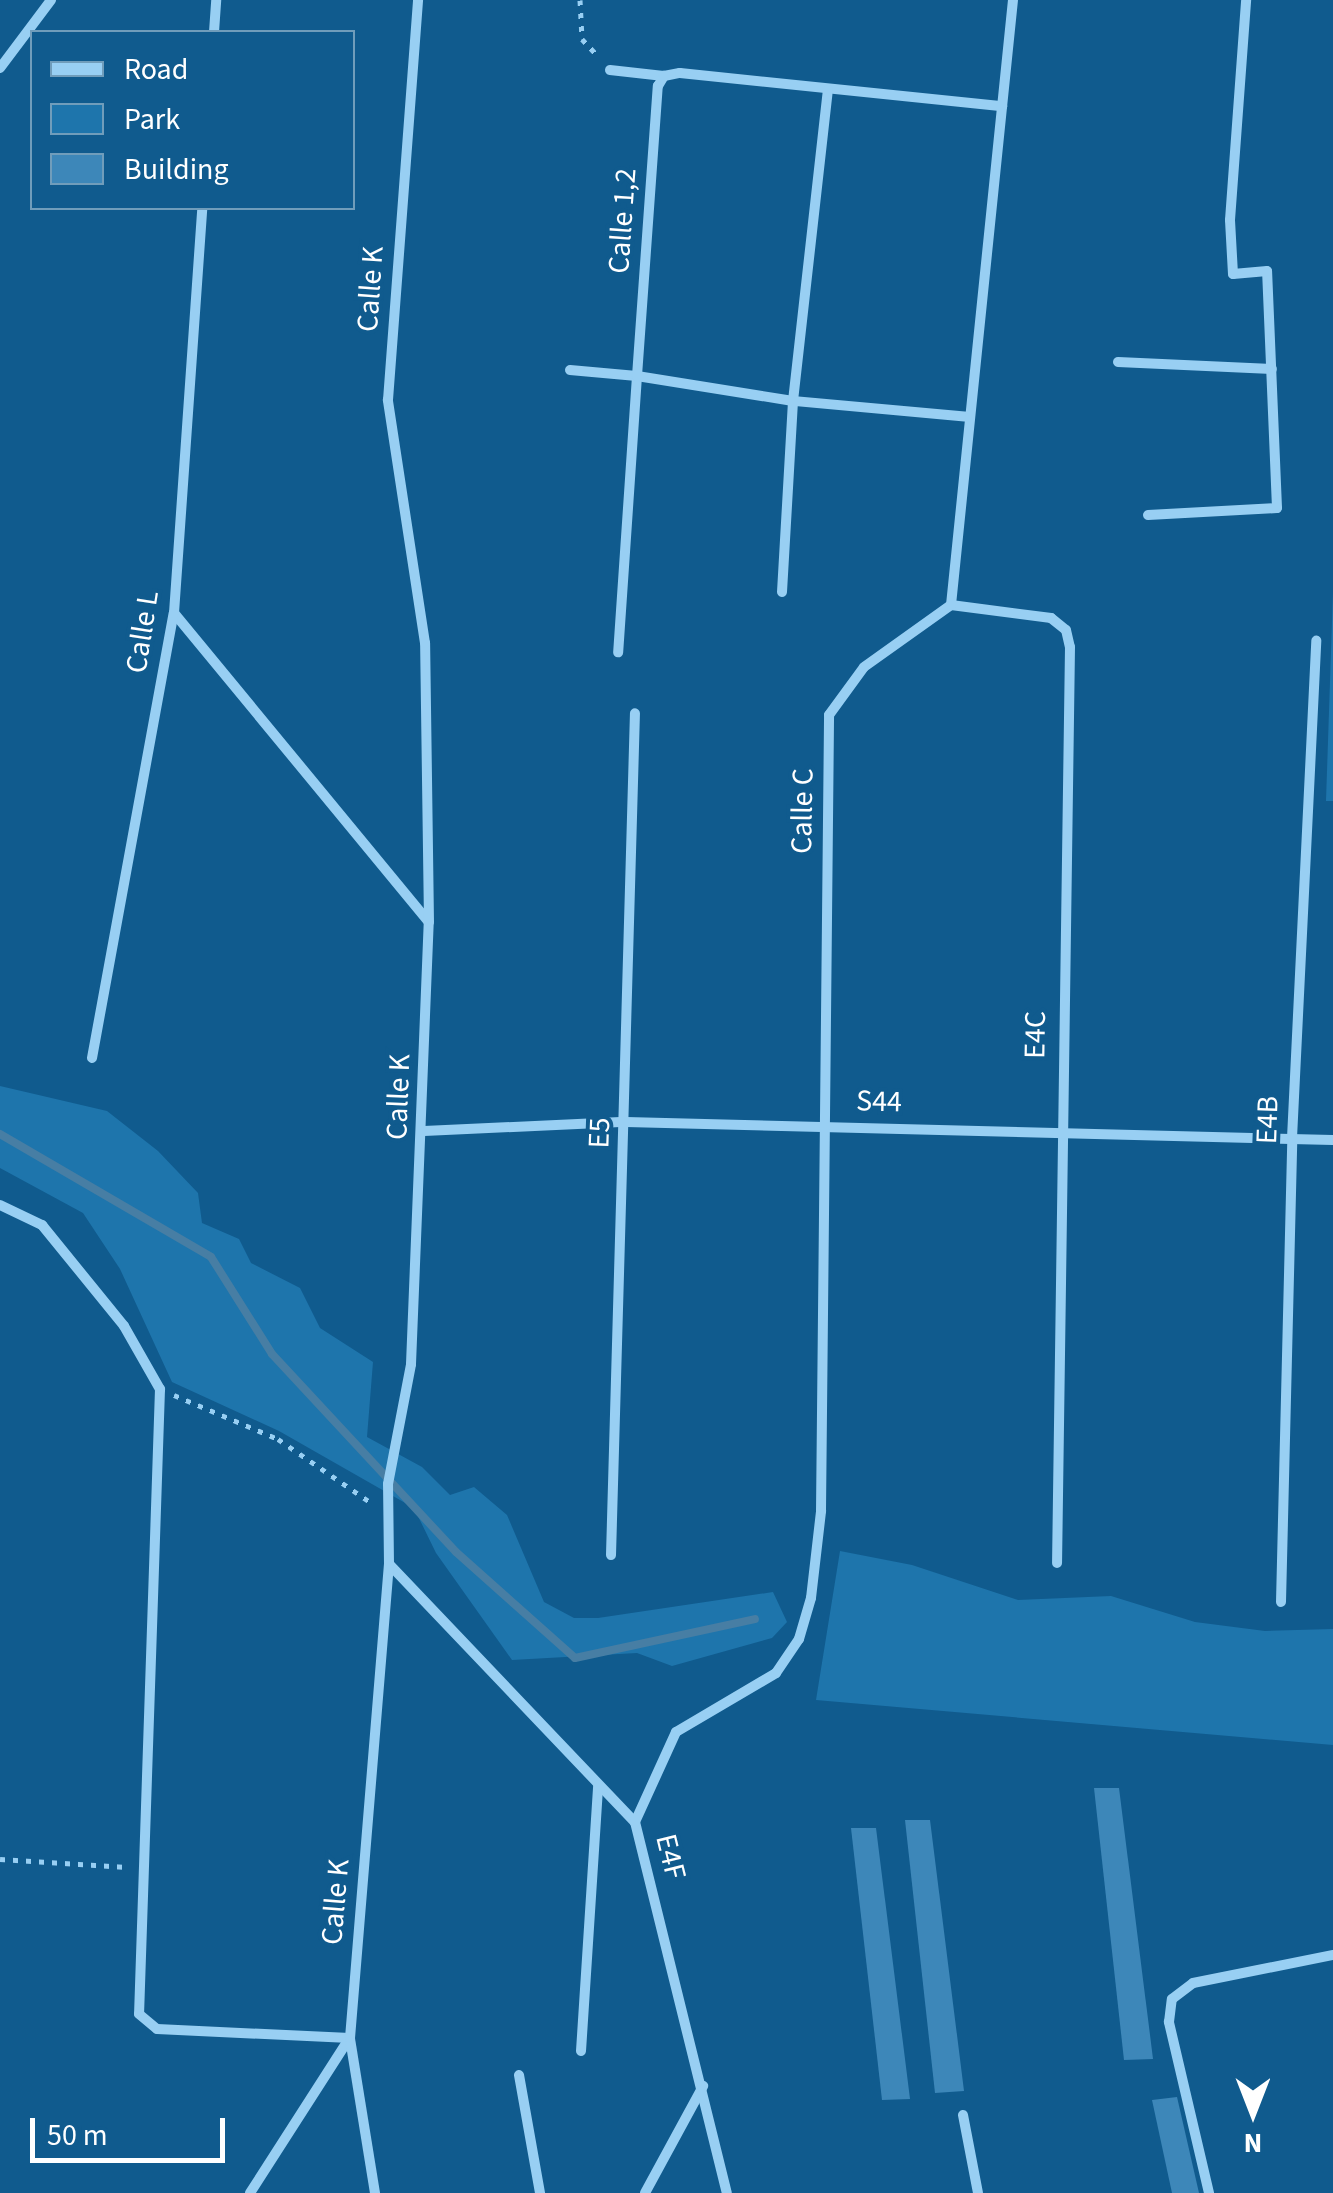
<!DOCTYPE html>
<style>
body{margin:0}
#map{position:relative;width:1333px;height:2193px;overflow:hidden;background:#105b8e;font-family:"Source Sans 3",sans-serif}
div>[style]{position:absolute}
.green>*{inset:0;background:#1e75ac}
.stream>*{height:8px;margin:-4px;padding:0 4px;transform-origin:4px;border-radius:4px;background:#477ea4}
.building>*{inset:0;background:#3d87b9}
.path>*{height:5px;margin-top:-2.5px;transform-origin:0;background:repeating-linear-gradient(90deg,#98cff3 0 5px,transparent 0 13px)}
.minor>*{height:10px;margin:-5px;padding:0 5px;transform-origin:5px;border-radius:5px;background:#98cff3}
span{translate:-50% -50%;white-space:nowrap;text-align:center;line-height:1.15;-webkit-text-stroke:8px #105b8e;paint-order:stroke}
.street-label{font-size:30px;color:#fff}
.legend{position:absolute;left:30px;top:30px;width:325px;height:180px;box-sizing:border-box;background:#105b8e;border:2px solid #709dbb;margin:0;padding:12px 18px;list-style:none;font-size:30px;color:#fff}
.legend li{display:flex;align-items:center;gap:20px;height:50px}
.legend b{width:50px;border:2px solid #709dbb}
.north{position:absolute;left:1203px;top:2063px;width:100px;height:100px;-webkit-text-stroke:8px #105b8e;paint-order:stroke;rotate:180deg;font-size:28px;font-weight:700;line-height:40px;text-align:center;color:#fff}
.north::after{content:'';display:block;margin:auto;width:35px;height:45px;background:#fff;clip-path:polygon(50% 0,100% 100%,50% 72%,0 100%)}
.scale{position:absolute;left:30px;top:2118px;width:195px;height:45px;box-sizing:border-box;border:5px solid #fff;border-top:0;padding-left:12px;font-size:30px;line-height:35px;white-space:nowrap;color:#fff;-webkit-text-stroke:8px #105b8e;paint-order:stroke}
</style>
<div id="map">
<div class="green">
<i style="clip-path:polygon(1333px 592px,1333px 801px,1326px 801px)"></i>
<i style="clip-path:polygon(0 1086px,107px 1111px,158px 1151px,198px 1193px,202px 1223px,239px 1239px,251px 1263px,300px 1288px,320px 1328px,373px 1362px,367px 1437px,422px 1467px,450px 1495px,474px 1487px,507px 1515px,544px 1602px,574px 1618px,598px 1618px,773px 1592px,787px 1622px,772px 1638px,672px 1666px,637px 1653px,512px 1660px,436px 1553px,414px 1508px,279px 1431px,172px 1382px,120px 1269px,83px 1213px,0 1168px)"></i>
<i style="clip-path:polygon(840px 1551px,912px 1565px,1018px 1600px,1111px 1596px,1195px 1622px,1265px 1631px,1333px 1629px,1333px 1745px,816px 1700px)"></i>
</div>
<div class="stream">
<i style="left:0;top:1134px;width:244px;rotate:30.2deg"></i>
<i style="left:211px;top:1257px;width:115px;rotate:57.8deg"></i>
<i style="left:272px;top:1354px;width:270px;rotate:47.1deg"></i>
<i style="left:456px;top:1552px;width:159px;rotate:41.7deg"></i>
<i style="left:575px;top:1658px;width:184px;rotate:-12.2deg"></i>
</div>
<div class="building">
<i style="clip-path:polygon(1094px 1788px,1119px 1788px,1153px 2059px,1124px 2060px)"></i>
<i style="clip-path:polygon(905px 1820px,930px 1820px,964px 2091px,935px 2093px)"></i>
<i style="clip-path:polygon(851px 1828px,876px 1828px,910px 2099px,882px 2100px)"></i>
<i style="clip-path:polygon(1177px 2097px,1199px 2193px,1172px 2193px,1152px 2100px)"></i>
</div>
<div class="path">
<i style="left:580px;top:0;width:39px;rotate:87deg"></i>
<i style="left:582px;top:39px;width:23px;rotate:47deg"></i>
<i style="left:174px;top:1395px;width:113px;rotate:22.9deg"></i>
<i style="left:278px;top:1439px;width:112px;rotate:34.4deg"></i>
<i style="left:0;top:1859px;width:127px;rotate:3.6deg"></i>
</div>
<div class="minor">
<i style="left:214px;top:32px;width:32px;rotate:-86deg"></i>
<i style="left:0;top:68px;width:85px;rotate:-53.1deg"></i>
<i style="left:610px;top:70px;width:54px;rotate:6.3deg"></i>
<i style="left:1118px;top:362px;width:154px;rotate:2.6deg"></i>
<i style="left:570px;top:370px;width:67px;rotate:5.1deg"></i>
<i style="left:637px;top:376px;width:277px;rotate:93.9deg"></i>
<i style="left:970px;top:417px;width:178px;rotate:-174.8deg"></i>
<i style="left:793px;top:401px;width:158px;rotate:-170.9deg"></i>
<i style="left:637px;top:376px;width:291px;rotate:-85.9deg"></i>
<i style="left:658px;top:86px;width:12px;rotate:-59deg"></i>
<i style="left:664px;top:76px;width:16px;rotate:-11deg"></i>
<i style="left:680px;top:73px;width:324px;rotate:5.9deg"></i>
<i style="left:1148px;top:515px;width:129px;rotate:-3.1deg"></i>
<i style="left:1277px;top:508px;width:237px;rotate:-92.4deg"></i>
<i style="left:1267px;top:271px;width:34px;rotate:175deg"></i>
<i style="left:1233px;top:274px;width:54px;rotate:-93.2deg"></i>
<i style="left:1230px;top:220px;width:221px;rotate:-85.8deg"></i>
<i style="left:782px;top:592px;width:191px;rotate:-86.7deg"></i>
<i style="left:793px;top:401px;width:313px;rotate:-83.6deg"></i>
<i style="left:951px;top:605px;width:101px;rotate:7.4deg"></i>
<i style="left:1051px;top:618px;width:19px;rotate:39deg"></i>
<i style="left:1066px;top:630px;width:17px;rotate:77deg"></i>
<i style="left:1070px;top:647px;width:916px;rotate:90.81deg"></i>
<i style="left:174px;top:613px;width:399px;rotate:50.5deg"></i>
<i style="left:92px;top:1058px;width:452px;rotate:-79.6deg"></i>
<i style="left:174px;top:613px;width:406px;rotate:-86deg"></i>
<i style="left:424px;top:1131px;width:202px;rotate:-2.6deg"></i>
<i style="left:626px;top:1122px;width:707px;rotate:1.46deg"></i>
<i style="left:0;top:1205px;width:47px;rotate:25.5deg"></i>
<i style="left:42px;top:1225px;width:130px;rotate:50.9deg"></i>
<i style="left:124px;top:1326px;width:73px;rotate:60.3deg"></i>
<i style="left:160px;top:1389px;width:625px;rotate:91.92deg"></i>
<i style="left:139px;top:2014px;width:23px;rotate:40deg"></i>
<i style="left:157px;top:2029px;width:193px;rotate:2.7deg"></i>
<i style="left:611px;top:1555px;width:842px;rotate:-88.37deg"></i>
<i style="left:389px;top:1564px;width:356px;rotate:46.4deg"></i>
<i style="left:635px;top:1822px;width:382px;rotate:76.1deg"></i>
<i style="left:1281px;top:1602px;width:464px;rotate:-88.6deg"></i>
<i style="left:1292px;top:1138px;width:498px;rotate:-87.2deg"></i>
<i style="left:635px;top:1822px;width:99px;rotate:-65.5deg"></i>
<i style="left:676px;top:1732px;width:116px;rotate:-30.5deg"></i>
<i style="left:776px;top:1673px;width:41px;rotate:-55.9deg"></i>
<i style="left:799px;top:1639px;width:43px;rotate:-73.7deg"></i>
<i style="left:811px;top:1598px;width:88px;rotate:-83.4deg"></i>
<i style="left:821px;top:1511px;width:796px;rotate:-89.42deg"></i>
<i style="left:829px;top:715px;width:59px;rotate:-53.9deg"></i>
<i style="left:864px;top:667px;width:107px;rotate:-35.5deg"></i>
<i style="left:951px;top:605px;width:608px;rotate:-84.15deg"></i>
<i style="left:581px;top:2051px;width:266px;rotate:-86.3deg"></i>
<i style="left:519px;top:2075px;width:120px;rotate:79.9deg"></i>
<i style="left:963px;top:2115px;width:79px;rotate:79.1deg"></i>
<i style="left:250px;top:2193px;width:183px;rotate:-57.3deg"></i>
<i style="left:375px;top:2193px;width:157px;rotate:-99.2deg"></i>
<i style="left:350px;top:2038px;width:476px;rotate:-85.3deg"></i>
<i style="left:389px;top:1564px;width:80px;rotate:-90.7deg"></i>
<i style="left:388px;top:1484px;width:122px;rotate:-79.1deg"></i>
<i style="left:411px;top:1364px;width:442px;rotate:-87.7deg"></i>
<i style="left:429px;top:922px;width:279px;rotate:-90.8deg"></i>
<i style="left:425px;top:643px;width:246px;rotate:-98.7deg"></i>
<i style="left:388px;top:400px;width:401px;rotate:-85.7deg"></i>
<i style="left:645px;top:2193px;width:122px;rotate:-61.5deg"></i>
<i style="left:1209px;top:2193px;width:176px;rotate:-103.2deg"></i>
<i style="left:1169px;top:2022px;width:23px;rotate:-83deg"></i>
<i style="left:1172px;top:1999px;width:26px;rotate:-37deg"></i>
<i style="left:1193px;top:1983px;width:143px;rotate:-11.3deg"></i>
</div>
<div class="street-label">
<span style="left:623px;top:221px;rotate:-86deg">Calle 1,2</span>
<span style="left:371px;top:289px;rotate:-86deg">Calle K</span>
<span style="left:143px;top:632px;rotate:-81deg">Calle L</span>
<span style="left:803px;top:811px;rotate:-89deg">Calle C</span>
<span style="left:1036px;top:1035px;rotate:-89deg">E4C</span>
<span style="left:399px;top:1097px;rotate:-88deg">Calle K</span>
<span style="left:879px;top:1102px;rotate:1deg">S44</span>
<span style="left:1268px;top:1120px;rotate:-88deg">E4B</span>
<span style="left:600px;top:1133px;rotate:-88deg">E5</span>
<span style="left:670px;top:1857px;rotate:76deg">E4F</span>
<span style="left:336px;top:1902px;rotate:-85deg">Calle K</span>
</div>
<ul class="legend">
<li><b style="height:12px;background:#98cff3"></b>Road</li>
<li><b style="height:28px;background:#1e75ac"></b>Park</li>
<li><b style="height:28px;background:#3d87b9"></b>Building</li>
</ul>
<div class="north">N</div>
<div class="scale">50 m</div>
</div>
